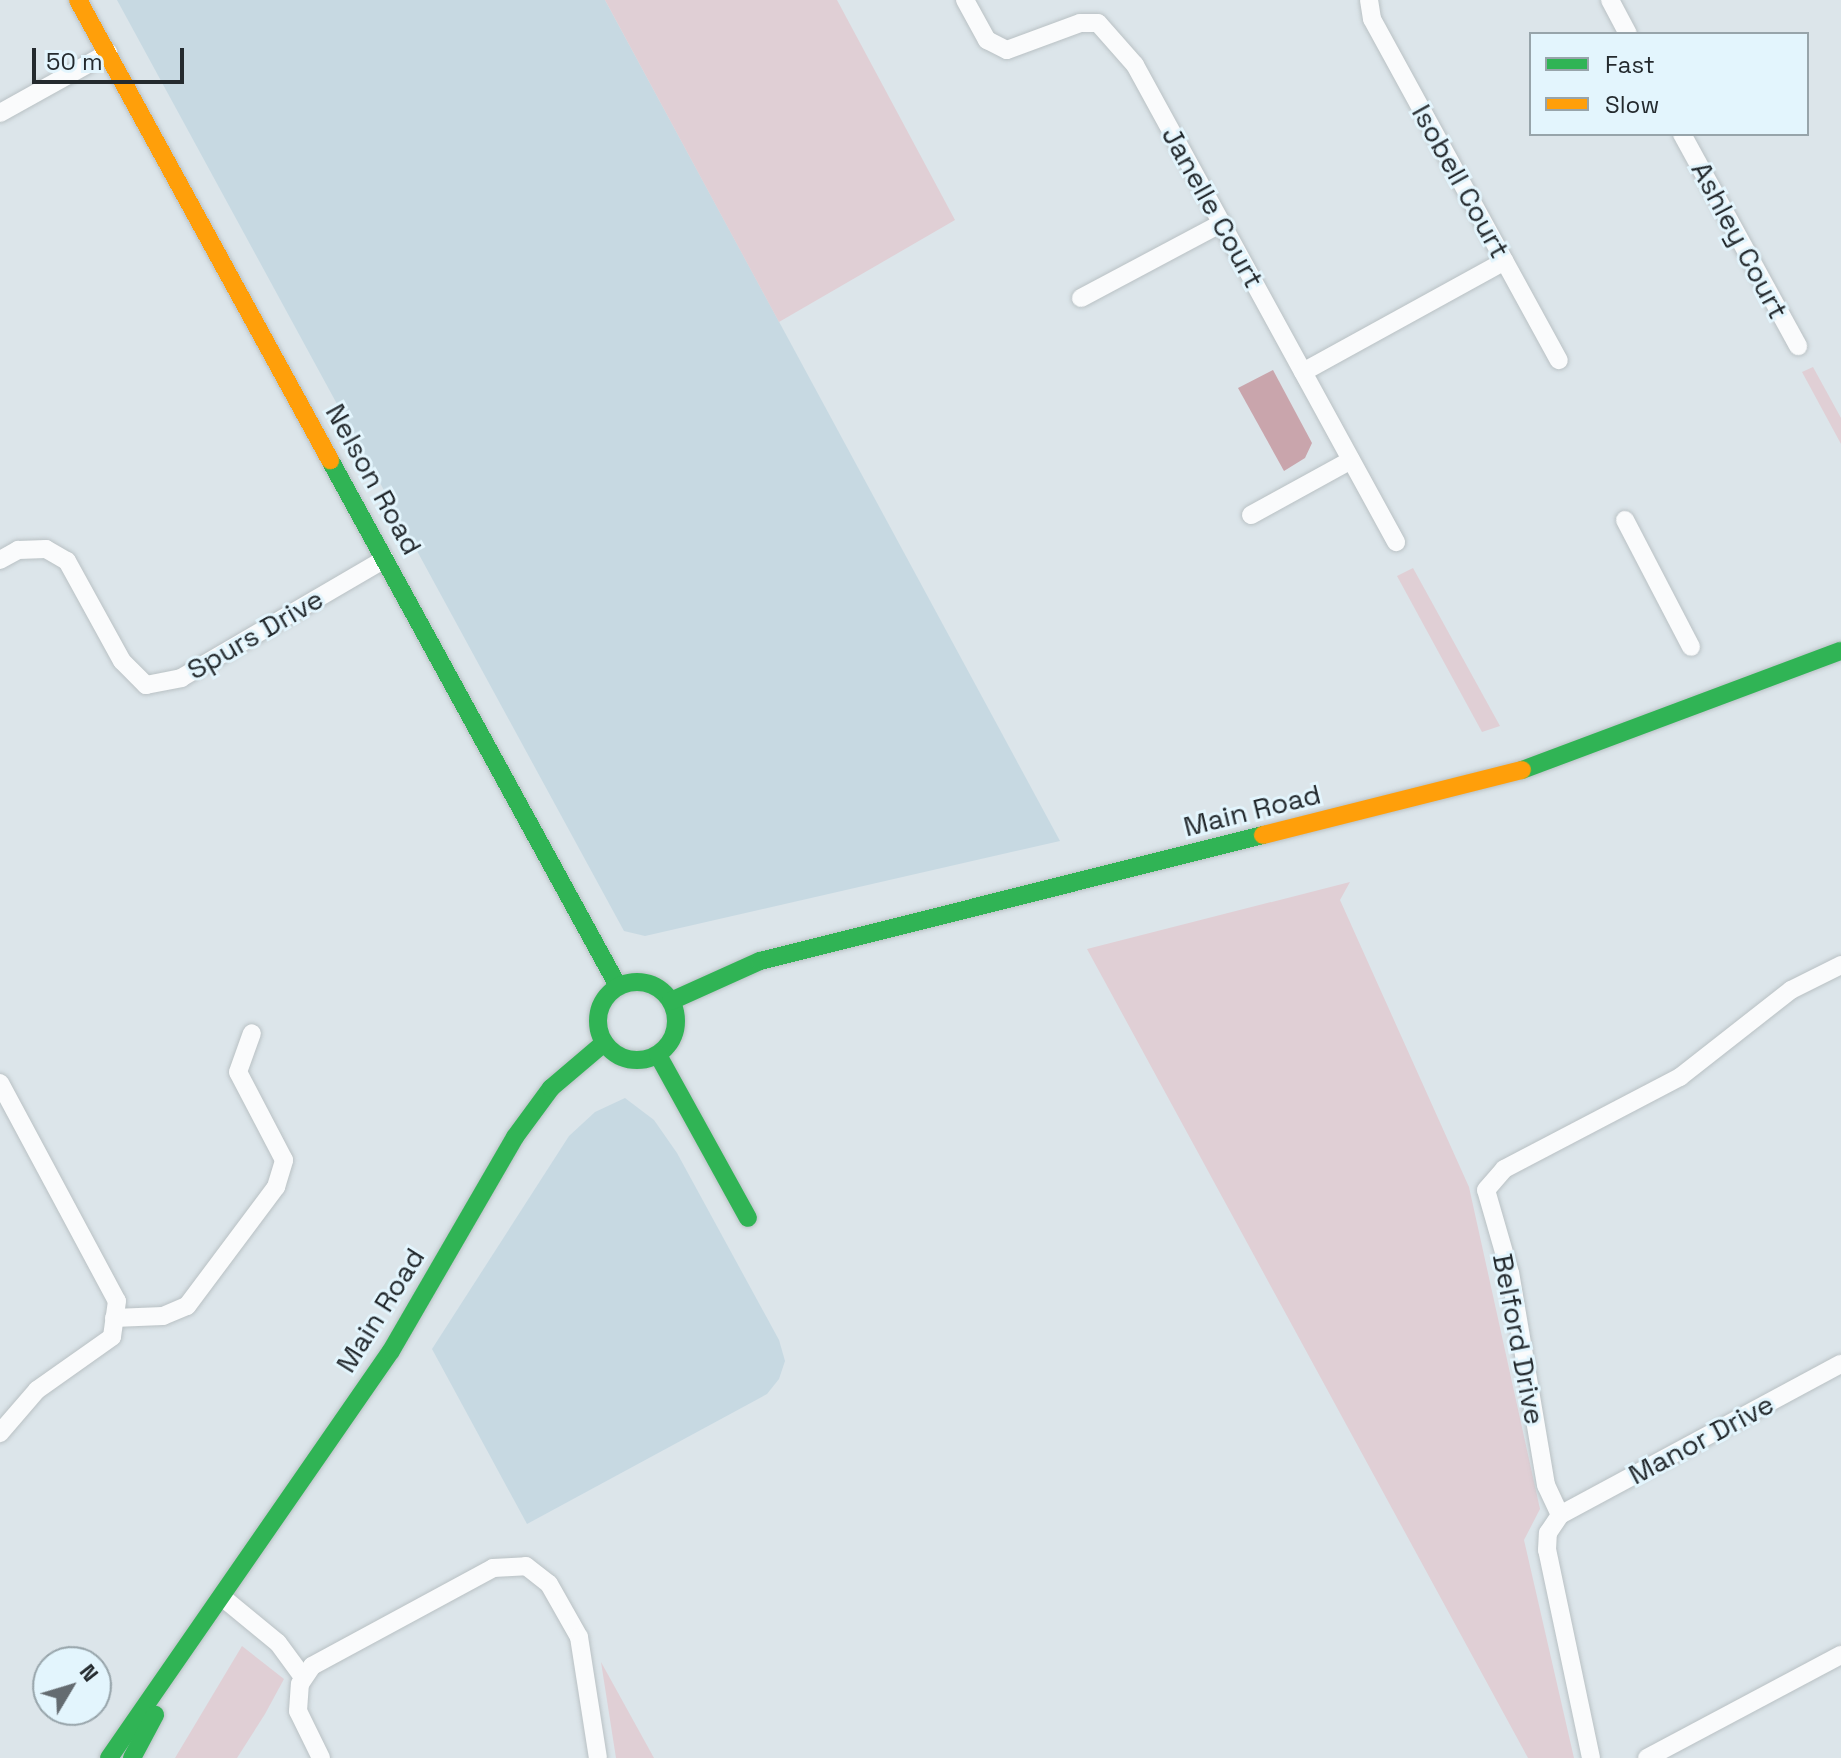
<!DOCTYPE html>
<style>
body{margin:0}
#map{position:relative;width:1841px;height:1758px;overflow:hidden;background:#dce5ea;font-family:"Space Grotesk",sans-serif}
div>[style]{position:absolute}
.built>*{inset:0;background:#c7d9e2}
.green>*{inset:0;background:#e0cfd5}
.water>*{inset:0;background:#c9a5ac}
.roads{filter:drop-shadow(0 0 2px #b9c1c4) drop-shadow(0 0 2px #b9c1c4)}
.street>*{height:18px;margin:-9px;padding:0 9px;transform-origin:9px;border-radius:9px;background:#fafbfc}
.fast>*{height:18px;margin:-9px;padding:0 9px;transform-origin:9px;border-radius:9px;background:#30b455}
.fast>.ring{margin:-9px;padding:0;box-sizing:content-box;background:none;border:18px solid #30b455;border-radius:50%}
.slow>*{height:18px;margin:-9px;padding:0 9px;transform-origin:9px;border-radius:9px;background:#ff9f0a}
span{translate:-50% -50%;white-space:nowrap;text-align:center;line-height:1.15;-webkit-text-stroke:6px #e3f5fd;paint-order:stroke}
.street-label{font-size:28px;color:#242a2e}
.legend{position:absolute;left:1529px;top:32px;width:280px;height:104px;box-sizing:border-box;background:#e3f5fd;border:2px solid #97a4aa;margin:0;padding:10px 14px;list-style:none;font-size:24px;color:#242a2e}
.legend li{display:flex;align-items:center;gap:16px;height:40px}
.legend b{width:40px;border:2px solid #97a4aa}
.north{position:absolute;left:32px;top:1646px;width:80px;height:80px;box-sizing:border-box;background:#e3f5fd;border:2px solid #97a4aa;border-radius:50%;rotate:52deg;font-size:22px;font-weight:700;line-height:32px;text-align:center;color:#242a2e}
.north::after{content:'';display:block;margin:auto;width:28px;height:36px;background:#646b70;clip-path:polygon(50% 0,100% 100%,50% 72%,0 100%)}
.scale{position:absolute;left:32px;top:48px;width:152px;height:36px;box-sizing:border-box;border:4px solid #242a2e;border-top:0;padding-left:10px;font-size:24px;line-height:28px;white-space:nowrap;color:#242a2e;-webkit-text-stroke:6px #e3f5fd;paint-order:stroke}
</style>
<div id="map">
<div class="built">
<i style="clip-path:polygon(117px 0,605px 0,1060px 841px,645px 936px,624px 931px)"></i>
<i style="clip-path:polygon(625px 1098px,654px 1120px,677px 1153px,779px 1340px,785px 1361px,779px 1379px,767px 1394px,527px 1524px,432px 1349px,569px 1136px,595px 1112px)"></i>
</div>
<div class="green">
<i style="clip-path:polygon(605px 0,837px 0,955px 220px,779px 322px)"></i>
<i style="clip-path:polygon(1813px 367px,1841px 418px,1841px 444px,1802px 372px)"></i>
<i style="clip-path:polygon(1413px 568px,1500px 726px,1482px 732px,1397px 576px)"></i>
<i style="clip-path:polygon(1350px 882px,1340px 900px,1469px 1187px,1540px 1509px,1524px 1540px,1574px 1758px,1528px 1758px,1087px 949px)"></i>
<i style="clip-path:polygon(242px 1646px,284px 1679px,265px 1714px,237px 1758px,175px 1758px)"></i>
<i style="clip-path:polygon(601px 1662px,654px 1758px,616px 1758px)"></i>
</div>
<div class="water">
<i style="clip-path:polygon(1273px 370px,1312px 443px,1305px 458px,1284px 471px,1238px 388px)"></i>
</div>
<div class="roads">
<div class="street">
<i style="left:965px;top:0;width:46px;rotate:61.2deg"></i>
<i style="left:987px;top:40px;width:22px;rotate:27deg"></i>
<i style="left:1007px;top:50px;width:78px;rotate:-20.3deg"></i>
<i style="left:1080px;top:23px;width:18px"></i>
<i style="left:1098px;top:23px;width:56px;rotate:48.6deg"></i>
<i style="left:1135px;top:65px;width:544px;rotate:61.31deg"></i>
<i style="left:1369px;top:0;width:19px;rotate:81deg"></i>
<i style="left:1372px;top:19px;width:389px;rotate:61.3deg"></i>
<i style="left:1610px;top:0;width:38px;rotate:62deg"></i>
<i style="left:0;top:113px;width:124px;rotate:-29.1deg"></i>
<i style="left:1682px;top:134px;width:242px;rotate:61.3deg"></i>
<i style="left:1081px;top:298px;width:160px;rotate:-28deg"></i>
<i style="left:1303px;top:372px;width:230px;rotate:-28.8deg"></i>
<i style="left:1251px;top:515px;width:114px;rotate:-28.8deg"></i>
<i style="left:1625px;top:520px;width:143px;rotate:62.5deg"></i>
<i style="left:0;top:560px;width:21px;rotate:-29deg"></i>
<i style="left:18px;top:550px;width:28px;rotate:-2deg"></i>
<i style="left:46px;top:549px;width:24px;rotate:30deg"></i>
<i style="left:67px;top:561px;width:114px;rotate:61.2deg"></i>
<i style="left:122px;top:661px;width:34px;rotate:45deg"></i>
<i style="left:146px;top:685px;width:36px;rotate:-11deg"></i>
<i style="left:181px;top:678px;width:236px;rotate:-30.3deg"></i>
<i style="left:0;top:1083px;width:247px;rotate:61.8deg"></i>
<i style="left:117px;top:1301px;width:36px;rotate:98deg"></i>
<i style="left:112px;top:1337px;width:92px;rotate:144.8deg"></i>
<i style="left:37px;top:1390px;width:57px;rotate:130.7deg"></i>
<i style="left:114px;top:1318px;width:49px;rotate:-2.3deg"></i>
<i style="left:163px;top:1316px;width:26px;rotate:-23deg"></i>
<i style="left:187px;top:1306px;width:149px;rotate:-53.2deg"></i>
<i style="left:276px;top:1187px;width:28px;rotate:-73deg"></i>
<i style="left:284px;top:1160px;width:99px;rotate:-117.6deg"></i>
<i style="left:238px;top:1072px;width:41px;rotate:-70.3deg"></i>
<i style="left:1560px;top:1515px;width:319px;rotate:-28.3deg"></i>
<i style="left:222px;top:1597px;width:72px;rotate:39.4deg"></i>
<i style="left:278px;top:1643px;width:42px;rotate:53.7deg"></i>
<i style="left:321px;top:1758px;width:52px;rotate:-116.1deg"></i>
<i style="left:298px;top:1711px;width:27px;rotate:-86deg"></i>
<i style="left:300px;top:1684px;width:22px;rotate:-56deg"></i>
<i style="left:312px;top:1666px;width:206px;rotate:-28.4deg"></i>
<i style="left:493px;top:1568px;width:33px;rotate:-3deg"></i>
<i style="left:526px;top:1566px;width:29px;rotate:38deg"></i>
<i style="left:549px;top:1584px;width:61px;rotate:60.5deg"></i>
<i style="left:579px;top:1637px;width:122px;rotate:81.1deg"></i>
<i style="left:1591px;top:1758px;width:213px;rotate:-101.9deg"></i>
<i style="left:1547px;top:1550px;width:17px;rotate:-87deg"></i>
<i style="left:1548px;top:1533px;width:22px;rotate:-56deg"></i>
<i style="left:1560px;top:1515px;width:33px;rotate:-115deg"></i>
<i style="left:1546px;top:1485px;width:215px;rotate:-99.6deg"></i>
<i style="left:1510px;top:1273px;width:86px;rotate:-106.1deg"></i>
<i style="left:1486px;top:1190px;width:28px;rotate:-49deg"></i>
<i style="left:1504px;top:1169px;width:199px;rotate:-27.6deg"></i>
<i style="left:1680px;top:1077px;width:141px;rotate:-38.1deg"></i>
<i style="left:1791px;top:990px;width:56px;rotate:-26.6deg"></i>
<i style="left:1647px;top:1758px;width:220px;rotate:-28deg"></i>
</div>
<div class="fast">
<i style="left:330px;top:460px;width:600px;rotate:61.3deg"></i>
<i style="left:1522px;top:770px;width:340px;rotate:-20.5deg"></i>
<i class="ring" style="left:598px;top:982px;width:60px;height:60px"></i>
<i style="left:671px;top:1001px;width:98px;rotate:-24.2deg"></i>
<i style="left:760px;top:961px;width:519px;rotate:-14.06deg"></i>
<i style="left:658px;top:1055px;width:186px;rotate:61.1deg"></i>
<i style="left:109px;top:1758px;width:495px;rotate:-55.3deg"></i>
<i style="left:391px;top:1351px;width:247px;rotate:-59.9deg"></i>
<i style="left:515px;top:1137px;width:61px;rotate:-53.7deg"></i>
<i style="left:551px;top:1088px;width:70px;rotate:-40.3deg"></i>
<i style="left:132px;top:1758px;width:49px;rotate:-61.9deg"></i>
</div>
<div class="slow">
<i style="left:78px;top:0;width:525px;rotate:61.28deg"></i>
<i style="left:1263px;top:835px;width:267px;rotate:-14.1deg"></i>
</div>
</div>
<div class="street-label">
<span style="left:1461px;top:181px;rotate:61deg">Isobell Court</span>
<span style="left:1213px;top:207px;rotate:61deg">Janelle Court</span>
<span style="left:1740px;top:240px;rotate:62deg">Ashley Court</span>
<span style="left:374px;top:479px;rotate:61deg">Nelson Road</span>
<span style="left:255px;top:634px;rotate:-30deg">Spurs Drive</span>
<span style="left:1252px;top:810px;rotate:-14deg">Main Road</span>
<span style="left:380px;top:1310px;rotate:-58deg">Main Road</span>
<span style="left:1519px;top:1339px;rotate:79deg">Belford Drive</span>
<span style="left:1701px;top:1439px;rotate:-28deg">Manor Drive</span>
</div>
<ul class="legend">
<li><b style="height:10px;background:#30b455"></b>Fast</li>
<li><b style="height:10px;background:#ff9f0a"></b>Slow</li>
</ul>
<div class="north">N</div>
<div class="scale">50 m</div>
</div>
